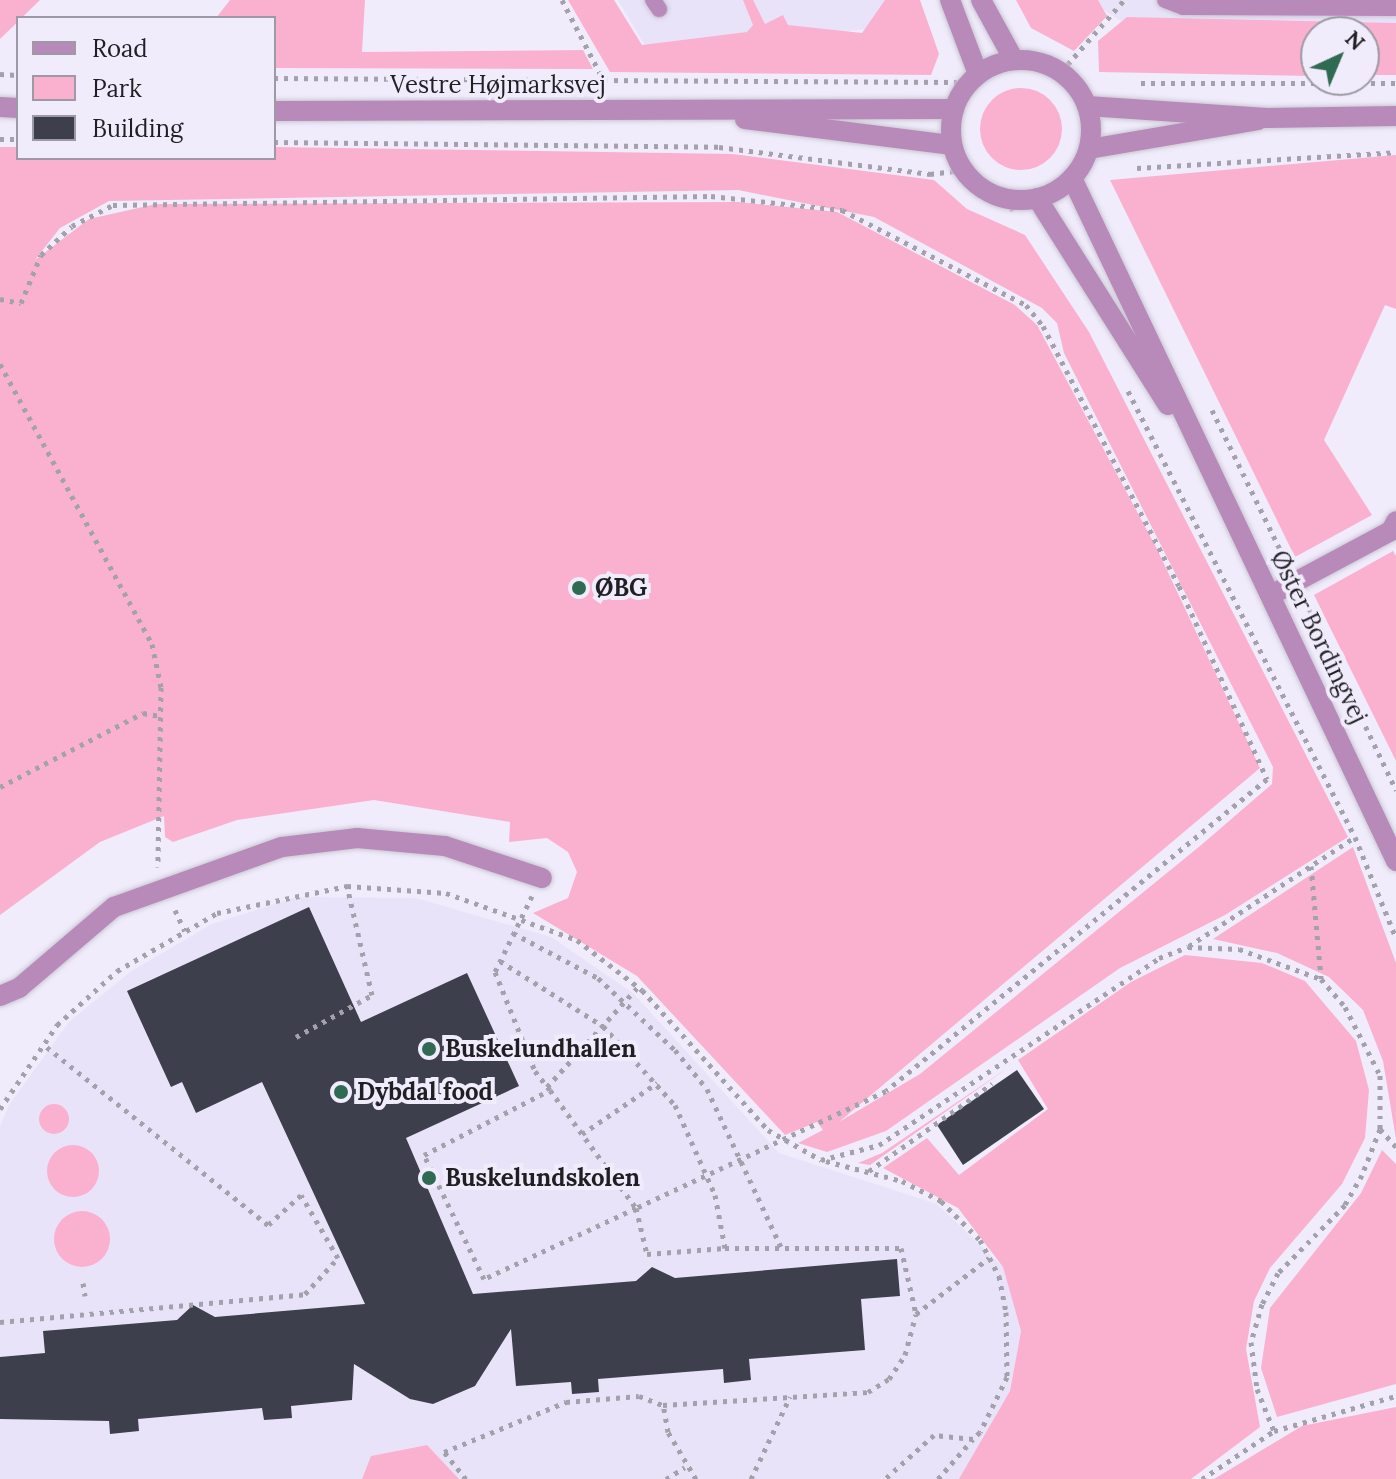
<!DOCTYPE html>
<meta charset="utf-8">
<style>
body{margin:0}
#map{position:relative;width:1396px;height:1479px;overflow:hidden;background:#f0ecfb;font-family:Lora,serif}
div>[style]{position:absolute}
.built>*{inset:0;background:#e9e3fa}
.green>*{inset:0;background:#fab1d0}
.round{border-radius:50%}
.building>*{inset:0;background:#3d404c}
.path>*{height:5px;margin-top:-2.5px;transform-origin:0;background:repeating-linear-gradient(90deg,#a3a1ac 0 4px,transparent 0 10px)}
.roads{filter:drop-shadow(0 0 2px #cbc7d4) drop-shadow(0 0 2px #cbc7d4)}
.service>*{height:16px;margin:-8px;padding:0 8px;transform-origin:8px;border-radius:8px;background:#b88ab9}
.minor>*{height:20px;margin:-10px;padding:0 10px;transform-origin:10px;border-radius:10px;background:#b88ab9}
.tertiary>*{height:20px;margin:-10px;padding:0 10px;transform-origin:10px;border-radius:10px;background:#b88ab9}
.tertiary>.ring{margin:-10px;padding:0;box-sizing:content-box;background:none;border:20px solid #b88ab9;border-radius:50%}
.dots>*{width:22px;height:22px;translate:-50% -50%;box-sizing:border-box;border:4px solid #f0ecfb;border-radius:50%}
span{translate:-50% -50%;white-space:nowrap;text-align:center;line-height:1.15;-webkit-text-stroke:8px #f0ecfb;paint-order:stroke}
.street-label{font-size:24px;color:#201f24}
.poi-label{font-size:24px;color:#201f24;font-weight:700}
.left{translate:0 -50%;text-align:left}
.legend{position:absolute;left:16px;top:16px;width:260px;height:144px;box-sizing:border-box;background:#f0ecfb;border:2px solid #9d9aa5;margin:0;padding:10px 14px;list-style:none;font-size:24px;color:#201f24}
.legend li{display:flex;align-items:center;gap:16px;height:40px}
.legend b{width:40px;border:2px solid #9d9aa5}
.north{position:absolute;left:1300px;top:16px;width:80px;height:80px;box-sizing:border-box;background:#f0ecfb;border:2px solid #9d9aa5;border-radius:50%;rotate:44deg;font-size:22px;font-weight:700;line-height:32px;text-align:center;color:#201f24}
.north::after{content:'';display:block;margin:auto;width:28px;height:36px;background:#316a53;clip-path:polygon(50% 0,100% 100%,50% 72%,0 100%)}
</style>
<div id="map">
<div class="built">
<i style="clip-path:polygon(618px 0,911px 0,897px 26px,648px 51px)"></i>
<i style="clip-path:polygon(1088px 0,1396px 0,1396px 29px,1134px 29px)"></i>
<i style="clip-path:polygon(297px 897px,416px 898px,551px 937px,633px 993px,779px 1153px,937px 1204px,1003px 1267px,1021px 1331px,1010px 1391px,969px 1471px,959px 1479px,459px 1479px,427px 1445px,371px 1456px,362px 1479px,0 1479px,0 1126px,9px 1105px,69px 1022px,130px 972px,212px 924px)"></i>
</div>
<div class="green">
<i style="clip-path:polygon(0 0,40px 0,0 39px)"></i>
<i style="clip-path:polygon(230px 0,365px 0,362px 52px,583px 50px,593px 69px,274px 68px,274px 18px,216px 18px)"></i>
<i style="clip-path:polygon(568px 0,614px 0,642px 45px,747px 32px,753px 25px,743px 0,753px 0,765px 24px,783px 15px,788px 25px,862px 33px,885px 0,920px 0,939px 54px,931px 75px,610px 72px)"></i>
<i style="clip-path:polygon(1016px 0,1098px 0,1107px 16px,1074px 51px,1031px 28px)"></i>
<i style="clip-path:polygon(1127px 17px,1396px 23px,1396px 75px,1364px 75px,1364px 32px,1316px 32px,1316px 76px,1099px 72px,1098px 41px)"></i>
<i class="round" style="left:980px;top:88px;width:82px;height:82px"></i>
<i style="clip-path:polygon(evenodd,0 147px,18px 147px,18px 158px,274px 158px,274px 147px,732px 154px,934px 180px,967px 209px,1025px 235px,1089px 332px,1348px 837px,1225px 915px,1120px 968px,886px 1131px,827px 1152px,798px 1143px,823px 1130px,817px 1122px,785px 1135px,637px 976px,533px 913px,568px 898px,577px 872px,568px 852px,547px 838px,509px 842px,510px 822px,374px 800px,237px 820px,173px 842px,165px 837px,164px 816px,100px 842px,0 915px,0 147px,738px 190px,874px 217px,1042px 308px,1057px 323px,1064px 353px,1273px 767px,1272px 784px,1200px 846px,920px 1074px,839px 1122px,1260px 768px,1157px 549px,1037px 325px,1015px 305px,837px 212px,738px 202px,156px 204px,89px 219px,35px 260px,60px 228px,109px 201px,738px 190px)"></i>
<i style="clip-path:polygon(1396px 155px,1396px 309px,1385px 305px,1324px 440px,1372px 515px,1295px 557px,1110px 180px)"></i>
<i style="clip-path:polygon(1393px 551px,1396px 556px,1396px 761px,1314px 595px)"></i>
<i style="clip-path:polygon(1353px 847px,1396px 963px,1396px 1139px,1383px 1061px,1363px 1010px,1329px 977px,1277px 953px,1213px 939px)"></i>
<i style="clip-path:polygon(1185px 955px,1262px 963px,1305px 981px,1356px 1041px,1369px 1090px,1365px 1138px,1342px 1184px,1270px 1268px,1254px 1301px,1246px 1349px,1260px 1427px,1191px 1479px,959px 1479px,1010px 1391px,1021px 1331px,1003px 1267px,958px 1208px,883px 1168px,927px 1138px,959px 1175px,1048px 1109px,1018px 1060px,1131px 982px)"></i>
<i style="clip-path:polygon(1009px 1067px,870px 1165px,858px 1163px,882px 1153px)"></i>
<i class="round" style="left:39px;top:1104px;width:30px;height:30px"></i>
<i class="round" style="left:47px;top:1145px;width:52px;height:52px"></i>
<i style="clip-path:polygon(1382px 1150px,1396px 1164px,1396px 1384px,1277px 1417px,1261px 1368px,1270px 1308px,1361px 1193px)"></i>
<i class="round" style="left:54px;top:1211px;width:56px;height:56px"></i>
<i style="clip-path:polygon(1396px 1407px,1396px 1479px,1214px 1479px,1302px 1426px)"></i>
<i style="clip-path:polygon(427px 1445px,459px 1479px,362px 1479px,371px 1456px)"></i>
</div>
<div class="building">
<i style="clip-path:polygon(309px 907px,361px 1022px,467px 973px,519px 1086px,406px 1138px,473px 1294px,636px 1281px,652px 1267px,675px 1278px,897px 1259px,900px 1296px,861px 1299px,865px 1350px,749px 1359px,751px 1380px,724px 1383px,723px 1369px,598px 1379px,599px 1392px,572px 1394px,571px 1382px,516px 1386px,511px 1329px,475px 1386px,433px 1404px,410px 1399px,354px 1364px,352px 1400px,291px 1406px,292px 1418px,264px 1420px,262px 1408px,138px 1419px,139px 1431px,110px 1434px,109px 1421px,0 1419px,0 1357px,45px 1353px,43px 1331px,177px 1320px,193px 1305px,215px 1317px,365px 1304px,262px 1082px,196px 1113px,182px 1082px,171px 1087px,127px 991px)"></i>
<i style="clip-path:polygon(1017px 1070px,1044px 1109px,963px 1165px,937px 1125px)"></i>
</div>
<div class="path">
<i style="left:562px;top:0;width:89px;rotate:62.6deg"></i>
<i style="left:1061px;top:72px;width:96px;rotate:-48.8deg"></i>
<i style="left:0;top:74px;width:18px;rotate:3deg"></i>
<i style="left:274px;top:78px;width:683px;rotate:0.34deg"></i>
<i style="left:1141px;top:83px;width:255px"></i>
<i style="left:0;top:139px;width:18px"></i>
<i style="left:274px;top:142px;width:445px;rotate:0.6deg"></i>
<i style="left:719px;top:147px;width:213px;rotate:7.3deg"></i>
<i style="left:930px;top:174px;width:33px;rotate:-7deg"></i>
<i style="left:1137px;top:168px;width:259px;rotate:-3.5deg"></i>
<i style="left:1005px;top:199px;width:19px;rotate:54deg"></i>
<i style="left:0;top:299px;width:21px;rotate:11deg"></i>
<i style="left:21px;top:303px;width:52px;rotate:-67.4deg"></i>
<i style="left:41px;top:255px;width:42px;rotate:-43.1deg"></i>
<i style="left:72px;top:226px;width:46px;rotate:-27.1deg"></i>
<i style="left:113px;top:205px;width:598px;rotate:-0.86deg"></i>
<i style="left:711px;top:196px;width:132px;rotate:6.1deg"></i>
<i style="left:842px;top:210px;width:207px;rotate:27.3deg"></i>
<i style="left:1026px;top:305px;width:27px;rotate:51deg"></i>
<i style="left:1043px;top:326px;width:293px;rotate:62.4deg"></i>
<i style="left:1179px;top:586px;width:212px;rotate:65.5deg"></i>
<i style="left:1267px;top:779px;width:492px;rotate:140.7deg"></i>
<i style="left:886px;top:1091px;width:276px;rotate:154.9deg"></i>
<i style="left:636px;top:1208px;width:47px;rotate:76.6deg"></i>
<i style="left:647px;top:1254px;width:78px;rotate:-4.4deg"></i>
<i style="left:0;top:364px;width:319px;rotate:61.5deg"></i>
<i style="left:152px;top:644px;width:44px;rotate:78.2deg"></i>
<i style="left:161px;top:687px;width:180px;rotate:91deg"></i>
<i style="left:1128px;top:391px;width:500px;rotate:63.03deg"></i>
<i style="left:1355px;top:837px;width:109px;rotate:67.9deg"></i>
<i style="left:1212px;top:410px;width:169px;rotate:64deg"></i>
<i style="left:1305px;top:600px;width:211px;rotate:64.4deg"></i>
<i style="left:0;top:787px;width:161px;rotate:-27.4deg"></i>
<i style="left:143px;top:713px;width:17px;rotate:10deg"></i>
<i style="left:1311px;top:866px;width:113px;rotate:84.9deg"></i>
<i style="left:532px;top:896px;width:85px;rotate:116deg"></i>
<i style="left:495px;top:972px;width:107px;rotate:68deg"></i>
<i style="left:535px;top:1071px;width:24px;rotate:52deg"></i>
<i style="left:550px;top:1090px;width:146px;rotate:53.9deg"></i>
<i style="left:636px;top:1208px;width:168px;rotate:155deg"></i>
<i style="left:484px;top:1279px;width:138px;rotate:-115.8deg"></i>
<i style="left:424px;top:1155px;width:142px;rotate:-27.3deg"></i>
<i style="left:175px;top:910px;width:23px;rotate:65deg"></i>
<i style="left:513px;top:933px;width:96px;rotate:27.9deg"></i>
<i style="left:598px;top:978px;width:105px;rotate:43.1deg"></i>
<i style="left:675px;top:1050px;width:50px;rotate:50.6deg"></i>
<i style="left:707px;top:1089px;width:174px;rotate:64.9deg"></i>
<i style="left:1189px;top:946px;width:199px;rotate:-33.3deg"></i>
<i style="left:500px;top:961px;width:122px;rotate:32.3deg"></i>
<i style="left:603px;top:1026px;width:107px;rotate:47.7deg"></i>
<i style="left:675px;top:1105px;width:98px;rotate:66deg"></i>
<i style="left:715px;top:1195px;width:54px;rotate:79.3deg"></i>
<i style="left:725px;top:1248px;width:176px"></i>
<i style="left:901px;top:1248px;width:68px;rotate:77.2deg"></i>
<i style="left:296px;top:1037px;width:87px;rotate:-28.9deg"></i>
<i style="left:372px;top:995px;width:112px;rotate:-102.9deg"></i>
<i style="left:547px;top:1087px;width:135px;rotate:-47.7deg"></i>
<i style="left:0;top:1109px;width:102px;rotate:-55.8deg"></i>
<i style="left:57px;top:1025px;width:81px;rotate:-42deg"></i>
<i style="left:117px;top:971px;width:116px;rotate:-30.1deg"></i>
<i style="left:217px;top:913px;width:133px;rotate:-11.7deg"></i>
<i style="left:347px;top:886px;width:99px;rotate:4deg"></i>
<i style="left:446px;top:893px;width:139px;rotate:19.7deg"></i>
<i style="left:577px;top:940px;width:82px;rotate:37.6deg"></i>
<i style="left:642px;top:990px;width:188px;rotate:48deg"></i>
<i style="left:768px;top:1130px;width:61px;rotate:29.5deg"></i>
<i style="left:821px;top:1160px;width:60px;rotate:-14.5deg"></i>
<i style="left:879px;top:1145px;width:337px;rotate:-33.7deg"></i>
<i style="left:1159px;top:958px;width:31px;rotate:-21deg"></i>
<i style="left:1188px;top:947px;width:51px;rotate:2.2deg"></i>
<i style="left:1239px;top:949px;width:87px;rotate:20.1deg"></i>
<i style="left:1321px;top:979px;width:37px;rotate:49deg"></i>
<i style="left:1345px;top:1007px;width:76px;rotate:62.8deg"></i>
<i style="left:1380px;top:1075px;width:54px;rotate:90deg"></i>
<i style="left:1380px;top:1129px;width:49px;rotate:111.4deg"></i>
<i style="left:1362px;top:1175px;width:34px;rotate:120deg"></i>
<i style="left:1345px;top:1205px;width:95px;rotate:134.6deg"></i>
<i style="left:1278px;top:1273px;width:35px;rotate:117deg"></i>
<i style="left:1262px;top:1304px;width:40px;rotate:106deg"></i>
<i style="left:1251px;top:1342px;width:47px;rotate:82.7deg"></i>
<i style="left:1257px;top:1389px;width:45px;rotate:68deg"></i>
<i style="left:1380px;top:1129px;width:24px;rotate:48deg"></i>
<i style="left:582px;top:1134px;width:91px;rotate:-34.2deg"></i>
<i style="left:826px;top:1161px;width:79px;rotate:14.7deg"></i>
<i style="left:902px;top:1181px;width:44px;rotate:27.1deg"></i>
<i style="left:941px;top:1201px;width:55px;rotate:45deg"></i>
<i style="left:980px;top:1240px;width:41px;rotate:62.2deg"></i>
<i style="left:999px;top:1276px;width:37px;rotate:79deg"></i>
<i style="left:1006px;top:1312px;width:65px;rotate:89.1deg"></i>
<i style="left:1007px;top:1377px;width:61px;rotate:116.1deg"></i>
<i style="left:980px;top:1432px;width:10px;rotate:135deg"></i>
<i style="left:973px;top:1439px;width:39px;rotate:-174deg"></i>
<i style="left:934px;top:1435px;width:66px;rotate:138.1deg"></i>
<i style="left:869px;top:1171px;width:151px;rotate:-35.3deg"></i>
<i style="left:83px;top:1283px;width:13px;rotate:81deg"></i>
<i style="left:0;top:1322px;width:306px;rotate:-5.2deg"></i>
<i style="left:305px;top:1294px;width:49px;rotate:-47.5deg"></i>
<i style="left:338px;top:1258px;width:73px;rotate:-120.4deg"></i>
<i style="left:301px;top:1195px;width:45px;rotate:137.7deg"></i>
<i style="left:268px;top:1225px;width:289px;rotate:-141.2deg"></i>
<i style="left:466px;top:1479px;width:35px;rotate:-129deg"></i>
<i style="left:444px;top:1452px;width:132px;rotate:-22.3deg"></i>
<i style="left:566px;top:1402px;width:73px;rotate:-4.7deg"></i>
<i style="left:639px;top:1396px;width:26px;rotate:21deg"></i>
<i style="left:666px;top:1479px;width:22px;rotate:-32deg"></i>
<i style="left:696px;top:1479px;width:55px;rotate:-120.8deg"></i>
<i style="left:668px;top:1432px;width:27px;rotate:-100deg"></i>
<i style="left:663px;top:1405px;width:205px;rotate:-3.6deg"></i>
<i style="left:868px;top:1392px;width:25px;rotate:-32deg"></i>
<i style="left:889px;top:1379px;width:29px;rotate:-56deg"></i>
<i style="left:905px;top:1355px;width:42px;rotate:-75deg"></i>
<i style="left:916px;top:1314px;width:92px;rotate:-37.5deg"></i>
<i style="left:751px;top:1479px;width:91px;rotate:-64.6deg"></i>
<i style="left:938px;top:1479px;width:53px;rotate:-48.8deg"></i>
<i style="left:1202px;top:1479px;width:87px;rotate:-33.7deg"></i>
<i style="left:1274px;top:1431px;width:127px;rotate:-16deg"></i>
</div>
<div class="roads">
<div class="service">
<i style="left:653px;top:0;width:11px;rotate:56deg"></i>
<i style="left:1165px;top:0;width:19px;rotate:21deg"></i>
<i style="left:1183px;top:7px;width:213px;rotate:0.3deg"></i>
</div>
<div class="minor">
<i style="left:1271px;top:595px;width:136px;rotate:-28.1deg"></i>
<i style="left:1391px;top:531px;width:11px;rotate:-63deg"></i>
<i style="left:0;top:996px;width:21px;rotate:-23deg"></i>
<i style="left:19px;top:988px;width:125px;rotate:-40.5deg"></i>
<i style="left:114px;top:907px;width:178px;rotate:-19.7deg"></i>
<i style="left:282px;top:847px;width:76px;rotate:-6.8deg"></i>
<i style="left:357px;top:838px;width:88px;rotate:5.2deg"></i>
<i style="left:445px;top:846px;width:102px;rotate:18.3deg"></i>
</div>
<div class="tertiary">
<i style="left:950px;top:0;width:79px;rotate:69.3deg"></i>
<i style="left:981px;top:0;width:68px;rotate:61.2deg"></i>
<i class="ring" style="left:951px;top:60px;width:120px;height:120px"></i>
<i style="left:1087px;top:106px;width:180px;rotate:3.8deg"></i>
<i style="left:1267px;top:118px;width:129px;rotate:-0.9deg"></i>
<i style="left:0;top:107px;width:18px;rotate:3deg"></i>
<i style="left:274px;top:111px;width:680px;rotate:-0.17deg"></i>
<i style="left:745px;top:119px;width:209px;rotate:7.2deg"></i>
<i style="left:1089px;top:149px;width:171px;rotate:-9.7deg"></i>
<i style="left:1072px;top:178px;width:756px;rotate:64.62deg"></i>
<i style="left:1037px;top:198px;width:245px;rotate:57.7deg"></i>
</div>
</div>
<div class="dots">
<i style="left:579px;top:588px;background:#316a53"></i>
<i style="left:429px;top:1049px;background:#316a53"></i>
<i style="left:341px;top:1092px;background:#316a53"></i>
<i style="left:429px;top:1178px;background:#316a53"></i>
</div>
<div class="street-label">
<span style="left:498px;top:85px">Vestre Højmarksvej</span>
<span style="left:1319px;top:637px;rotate:64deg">Øster Bordingvej</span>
</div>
<div class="poi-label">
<span class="left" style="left:595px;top:588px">ØBG</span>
<span class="left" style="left:445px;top:1049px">Buskelundhallen</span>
<span class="left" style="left:357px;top:1092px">Dybdal food</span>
<span class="left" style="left:445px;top:1178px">Buskelundskolen</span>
</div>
<ul class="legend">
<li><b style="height:10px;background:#b88ab9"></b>Road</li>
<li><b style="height:22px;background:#fab1d0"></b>Park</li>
<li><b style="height:22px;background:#3d404c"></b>Building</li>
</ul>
<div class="north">N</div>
</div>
